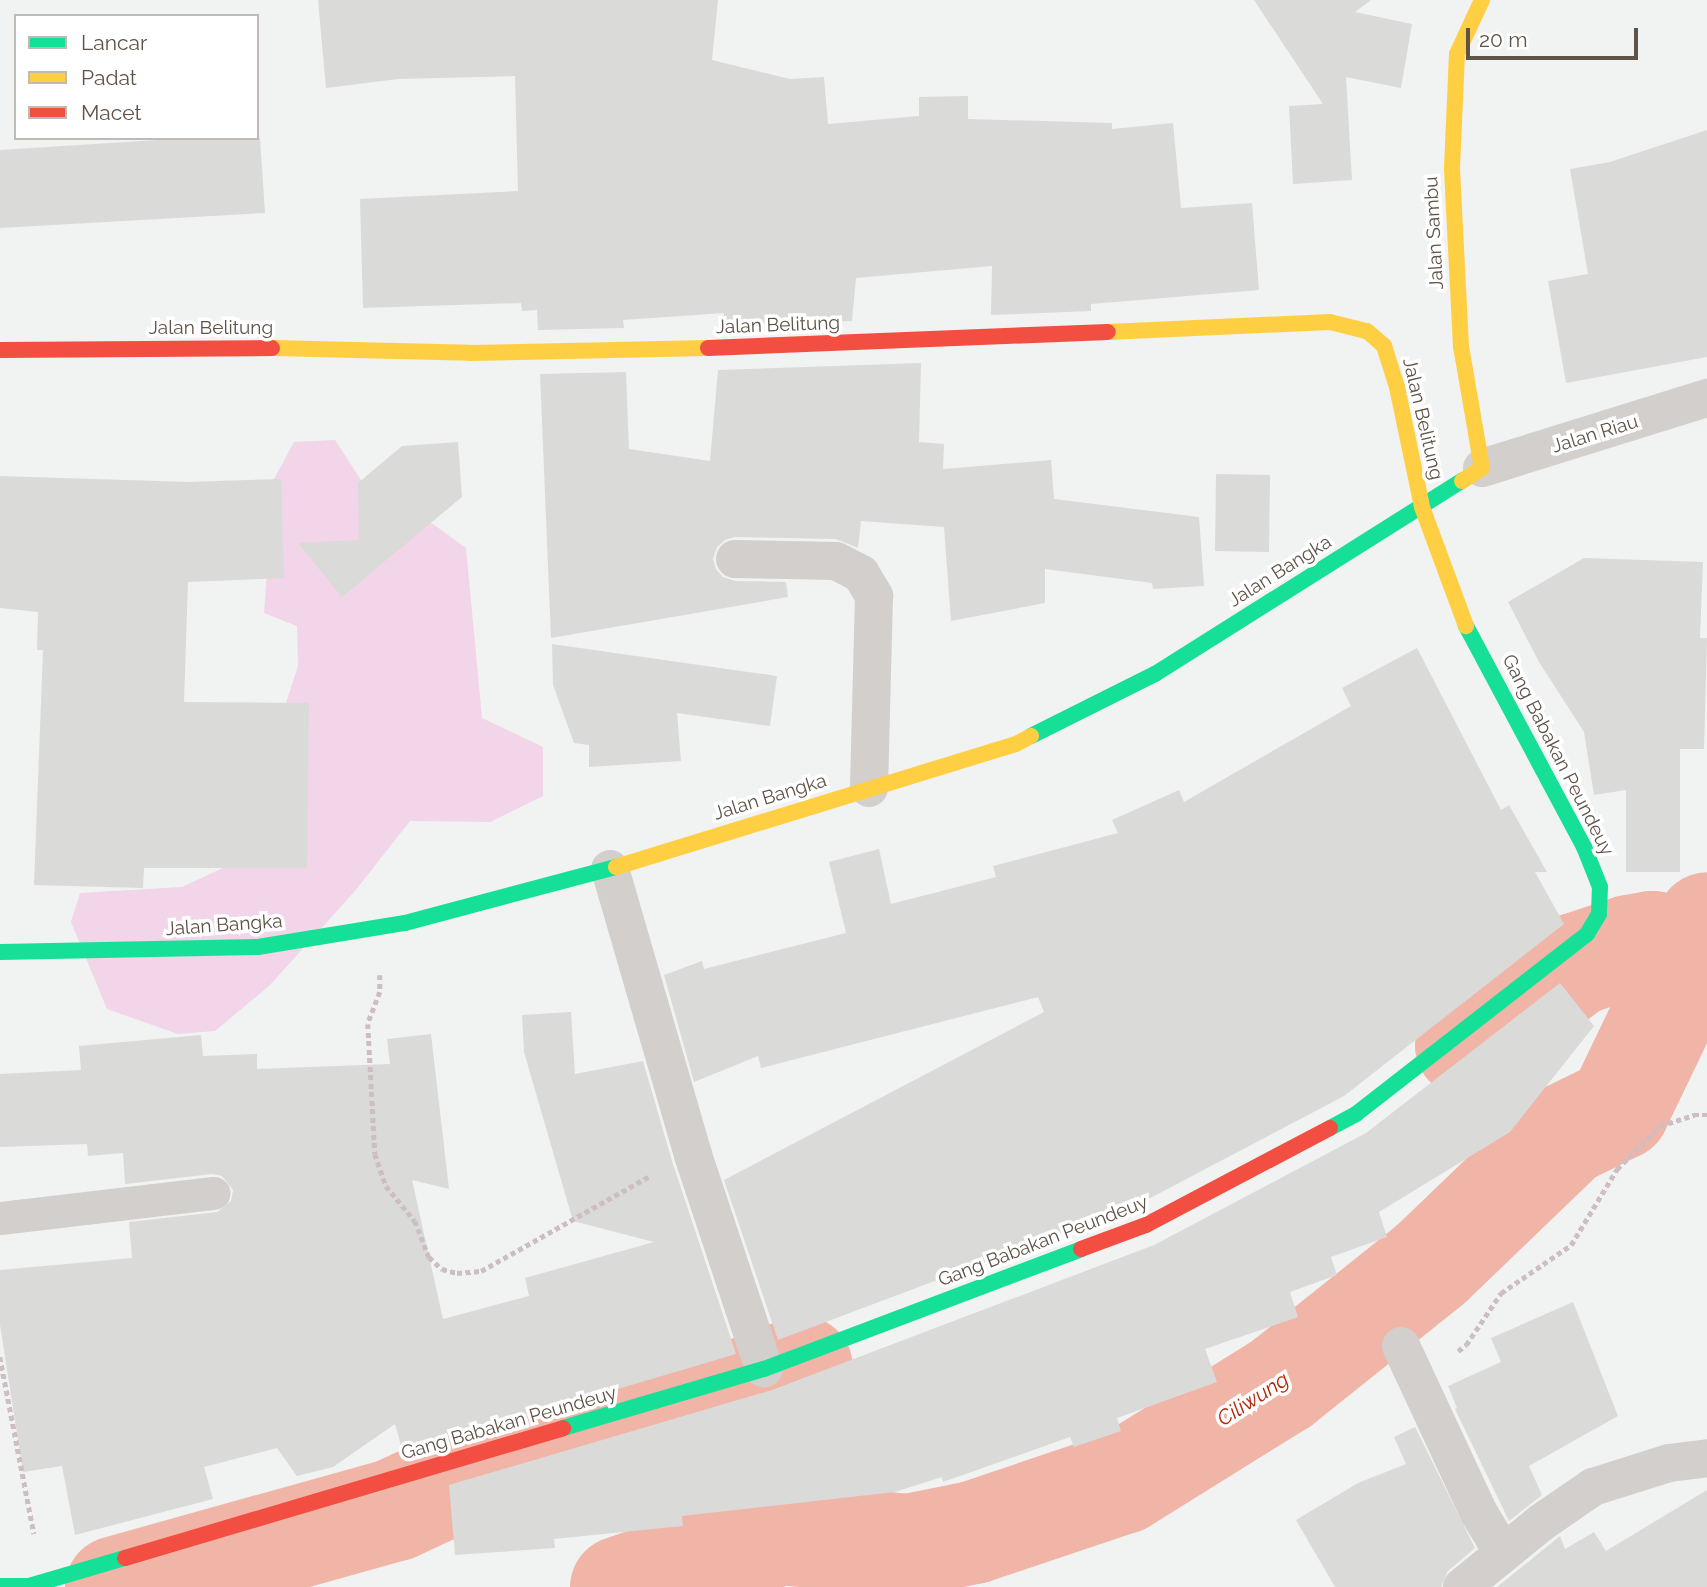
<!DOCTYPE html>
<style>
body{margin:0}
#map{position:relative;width:1707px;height:1587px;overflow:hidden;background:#f1f2f2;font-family:Raleway,sans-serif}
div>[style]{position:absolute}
.green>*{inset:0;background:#f2d5e8}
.river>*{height:103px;margin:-51.5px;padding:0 51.5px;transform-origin:51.5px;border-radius:51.5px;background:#f1b5a8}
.building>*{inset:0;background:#dadad9}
.path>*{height:4.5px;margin-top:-2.25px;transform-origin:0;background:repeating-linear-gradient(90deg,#ccbec2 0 5px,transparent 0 8.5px)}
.lane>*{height:33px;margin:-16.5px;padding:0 16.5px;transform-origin:16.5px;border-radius:16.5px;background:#d2cfcd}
.street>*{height:38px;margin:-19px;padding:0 19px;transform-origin:19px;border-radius:19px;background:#d2cfcd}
.fast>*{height:16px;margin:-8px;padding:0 8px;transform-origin:8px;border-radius:8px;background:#16e098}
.slow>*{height:16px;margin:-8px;padding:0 8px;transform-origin:8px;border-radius:8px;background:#ffcf43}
.jam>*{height:16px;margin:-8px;padding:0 8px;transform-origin:8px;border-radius:8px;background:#f24e42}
span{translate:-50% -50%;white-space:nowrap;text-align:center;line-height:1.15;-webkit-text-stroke:7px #fff;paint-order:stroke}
.street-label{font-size:19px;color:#5f5247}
.water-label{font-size:21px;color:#b52504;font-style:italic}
.legend{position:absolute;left:14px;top:14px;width:245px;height:126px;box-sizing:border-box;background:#fff;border:2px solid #bfbab5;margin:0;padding:9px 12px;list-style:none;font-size:21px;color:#5f5247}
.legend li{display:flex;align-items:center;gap:14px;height:35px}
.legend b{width:35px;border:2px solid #bfbab5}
.scale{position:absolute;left:1466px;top:28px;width:172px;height:32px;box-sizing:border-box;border:4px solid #5f5247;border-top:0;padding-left:9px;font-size:21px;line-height:24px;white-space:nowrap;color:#5f5247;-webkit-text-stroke:5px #fff;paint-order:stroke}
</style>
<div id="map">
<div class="green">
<i style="clip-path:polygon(335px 440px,376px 503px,433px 524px,466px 548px,482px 718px,543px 747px,543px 796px,490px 822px,410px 821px,355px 891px,269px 986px,215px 1031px,178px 1034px,107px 1009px,71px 922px,80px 893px,182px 887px,259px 851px,273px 743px,298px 666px,297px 626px,264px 613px,274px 479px,294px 442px)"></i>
</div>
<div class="river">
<i style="left:1466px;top:1045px;width:136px;rotate:-36.6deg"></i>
<i style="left:1575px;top:964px;width:57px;rotate:-18.4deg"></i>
<i style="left:1629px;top:946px;width:23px;rotate:-10deg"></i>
<i style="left:1652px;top:942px;width:41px;rotate:14deg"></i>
<i style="left:116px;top:1587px;width:290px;rotate:-15.6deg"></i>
<i style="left:395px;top:1509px;width:173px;rotate:-24.9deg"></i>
<i style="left:552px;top:1436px;width:90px;rotate:-5.7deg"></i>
<i style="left:642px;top:1427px;width:170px;rotate:-20.7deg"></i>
<i style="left:621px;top:1587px;width:168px;rotate:-18.8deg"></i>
<i style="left:780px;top:1533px;width:129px;rotate:5.4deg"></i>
<i style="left:908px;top:1545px;width:66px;rotate:-11.3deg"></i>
<i style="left:973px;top:1532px;width:157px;rotate:-18.6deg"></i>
<i style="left:1122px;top:1482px;width:187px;rotate:-31.9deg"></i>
<i style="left:1281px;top:1383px;width:191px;rotate:-38.6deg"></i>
<i style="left:1430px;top:1264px;width:187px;rotate:-43.9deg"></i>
<i style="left:1565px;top:1134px;width:59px;rotate:-26.1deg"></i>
<i style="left:1618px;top:1108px;width:205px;rotate:-64.3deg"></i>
</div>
<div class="building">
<i style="clip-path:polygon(318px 0,718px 0,712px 60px,790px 79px,824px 77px,828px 124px,919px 116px,919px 97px,968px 96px,968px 119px,1112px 123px,1112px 129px,1173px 123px,1181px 208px,1252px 203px,1259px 290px,1091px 304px,1091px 311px,991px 315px,992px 266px,856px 278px,852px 321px,722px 326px,724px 313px,623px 320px,624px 328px,538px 330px,537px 310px,522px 311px,521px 303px,363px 308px,360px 199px,518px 191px,515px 76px,398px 79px,326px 88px)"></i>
<i style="clip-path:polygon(1254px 0,1371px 0,1355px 12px,1412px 24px,1401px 88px,1346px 77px,1352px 180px,1293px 184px,1289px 106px,1323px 104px)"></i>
<i style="clip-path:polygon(1707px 130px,1707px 357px,1566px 383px,1548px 281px,1588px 274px,1570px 169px,1610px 162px)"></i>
<i style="clip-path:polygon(189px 138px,260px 138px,265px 213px,0 228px,0 150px)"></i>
<i style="clip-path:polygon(921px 363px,919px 442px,944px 444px,943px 469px,1051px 460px,1054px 499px,1199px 517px,1204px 586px,1153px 589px,1152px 583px,1045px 569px,1045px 603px,951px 621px,944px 527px,861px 521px,858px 548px,836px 539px,735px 537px,725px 540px,717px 547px,713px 559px,716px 569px,723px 577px,735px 581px,786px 582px,788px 597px,551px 638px,540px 374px,626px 372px,629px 449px,710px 461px,718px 370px)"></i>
<i style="clip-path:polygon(458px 442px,462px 497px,342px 597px,298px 543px,359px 540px,358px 483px,402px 446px)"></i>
<i style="clip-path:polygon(1216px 474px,1270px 475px,1269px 552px,1215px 551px)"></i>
<i style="clip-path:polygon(0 476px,188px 482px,281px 479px,284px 578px,188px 582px,184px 702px,309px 703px,307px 868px,144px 868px,143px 888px,34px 885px,43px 650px,37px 650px,38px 612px,0 608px)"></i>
<i style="clip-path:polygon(1584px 558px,1703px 562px,1700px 638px,1707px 638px,1704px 749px,1680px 749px,1680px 872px,1626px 872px,1626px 790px,1594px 795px,1584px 732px,1539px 662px,1508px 602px)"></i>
<i style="clip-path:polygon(552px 644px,777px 676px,770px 726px,677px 713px,681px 761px,589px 767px,589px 745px,574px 743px,553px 685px)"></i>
<i style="clip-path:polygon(1417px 648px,1501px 810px,1509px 805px,1547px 872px,1535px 872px,1564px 924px,1344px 1096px,1137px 1205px,778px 1340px,724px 1180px,1044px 1012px,1038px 997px,761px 1068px,758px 1056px,694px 1082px,664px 975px,702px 961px,704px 969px,846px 933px,829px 862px,879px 849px,891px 904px,996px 877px,993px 866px,1118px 833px,1112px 820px,1179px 790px,1184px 802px,1351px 706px,1342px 688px)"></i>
<i style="clip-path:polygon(1560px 983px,1594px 1026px,1510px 1132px,1379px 1212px,1387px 1237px,1331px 1257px,1337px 1275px,1290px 1292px,1298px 1317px,1205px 1349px,1217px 1382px,1117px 1418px,1121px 1431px,1074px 1447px,1070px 1437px,943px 1482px,942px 1477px,895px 1492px,682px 1516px,683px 1526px,554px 1539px,555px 1548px,455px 1555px,449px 1485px,772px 1390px,1154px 1245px,1366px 1133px)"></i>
<i style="clip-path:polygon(571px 1012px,575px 1074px,643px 1061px,672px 1161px,736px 1354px,445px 1440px,445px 1437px,402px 1449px,395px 1424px,333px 1467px,297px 1476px,277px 1448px,204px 1467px,213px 1499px,75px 1535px,62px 1466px,23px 1472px,0 1325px,0 1270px,132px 1258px,129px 1222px,217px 1212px,231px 1201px,233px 1190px,222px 1176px,212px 1174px,125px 1184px,123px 1153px,88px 1156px,87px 1144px,0 1147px,0 1074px,81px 1070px,79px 1046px,201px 1035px,203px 1056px,257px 1054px,257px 1069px,390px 1064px,387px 1039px,431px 1034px,449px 1189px,412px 1180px,443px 1319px,529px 1296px,525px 1278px,654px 1242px,573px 1221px,524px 1052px,522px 1015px)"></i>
<i style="clip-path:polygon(1573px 1302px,1618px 1416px,1529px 1466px,1542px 1495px,1509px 1521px,1455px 1409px,1457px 1408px,1448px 1386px,1501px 1362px,1491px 1338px)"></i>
<i style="clip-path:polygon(1415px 1427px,1475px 1548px,1448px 1571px,1441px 1587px,1335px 1587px,1296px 1520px,1358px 1483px,1406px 1464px,1394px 1437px)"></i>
<i style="clip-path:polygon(1707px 1490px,1707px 1587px,1497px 1587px,1560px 1536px,1565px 1549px,1594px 1532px,1606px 1551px)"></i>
</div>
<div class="path">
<i style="left:380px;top:975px;width:17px;rotate:90deg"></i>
<i style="left:380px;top:992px;width:34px;rotate:111deg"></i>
<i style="left:368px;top:1024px;width:130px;rotate:86.9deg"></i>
<i style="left:375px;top:1154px;width:34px;rotate:71deg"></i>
<i style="left:386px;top:1186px;width:45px;rotate:50.4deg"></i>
<i style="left:415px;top:1221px;width:39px;rotate:69deg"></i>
<i style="left:429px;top:1257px;width:18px;rotate:43deg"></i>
<i style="left:442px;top:1269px;width:16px;rotate:15deg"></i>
<i style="left:457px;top:1273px;width:24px;rotate:-5deg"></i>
<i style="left:481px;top:1271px;width:192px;rotate:-29.4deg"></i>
<i style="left:1458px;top:1351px;width:10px;rotate:-37deg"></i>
<i style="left:1466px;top:1345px;width:63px;rotate:-56.1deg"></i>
<i style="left:1501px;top:1293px;width:85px;rotate:-34.4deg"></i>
<i style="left:1571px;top:1245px;width:89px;rotate:-58.8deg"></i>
<i style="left:1617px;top:1169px;width:61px;rotate:-45deg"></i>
<i style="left:1660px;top:1126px;width:36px;rotate:-18deg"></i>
<i style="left:1694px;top:1115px;width:13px"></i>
<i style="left:0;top:1357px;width:180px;rotate:79.1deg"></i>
</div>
<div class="lane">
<i style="left:0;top:1218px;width:215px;rotate:-6.7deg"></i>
</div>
<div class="street">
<i style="left:1482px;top:468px;width:236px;rotate:-17.3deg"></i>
<i style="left:735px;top:559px;width:101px;rotate:1.1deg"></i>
<i style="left:836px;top:561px;width:28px;rotate:27deg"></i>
<i style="left:861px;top:574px;width:26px;rotate:59deg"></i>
<i style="left:874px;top:596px;width:192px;rotate:91.5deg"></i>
<i style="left:610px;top:869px;width:298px;rotate:73.8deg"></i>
<i style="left:693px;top:1155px;width:225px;rotate:71.6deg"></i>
<i style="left:1401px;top:1346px;width:184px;rotate:65deg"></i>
<i style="left:1479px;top:1513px;width:47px;rotate:59deg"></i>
<i style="left:1462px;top:1587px;width:103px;rotate:-39.1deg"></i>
<i style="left:1542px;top:1522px;width:62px;rotate:-34.5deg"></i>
<i style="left:1593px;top:1487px;width:80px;rotate:-17.5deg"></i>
<i style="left:1669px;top:1463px;width:38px;rotate:-7deg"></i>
</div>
<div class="fast">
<i style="left:1031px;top:736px;width:139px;rotate:-26.6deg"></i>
<i style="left:1155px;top:674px;width:363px;rotate:-32.2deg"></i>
<i style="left:0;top:952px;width:258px;rotate:-1.1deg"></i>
<i style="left:258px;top:947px;width:149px;rotate:-9.3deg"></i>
<i style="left:405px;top:923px;width:218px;rotate:-14.9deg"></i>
<i style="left:1330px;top:1128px;width:30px;rotate:-28deg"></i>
<i style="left:1356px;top:1114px;width:293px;rotate:-37.9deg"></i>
<i style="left:1587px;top:934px;width:23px;rotate:-59deg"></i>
<i style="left:1599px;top:914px;width:27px;rotate:-88deg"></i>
<i style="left:1600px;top:887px;width:43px;rotate:-111.8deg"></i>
<i style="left:1584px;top:847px;width:251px;rotate:-118.1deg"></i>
<i style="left:563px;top:1428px;width:209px;rotate:-16.4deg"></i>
<i style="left:764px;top:1369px;width:339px;rotate:-20.7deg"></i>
<i style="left:0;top:1586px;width:29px"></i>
<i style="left:29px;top:1586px;width:100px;rotate:-16.3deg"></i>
</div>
<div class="slow">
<i style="left:1108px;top:332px;width:222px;rotate:-2.6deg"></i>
<i style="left:1330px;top:322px;width:38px;rotate:14deg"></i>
<i style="left:1367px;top:331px;width:23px;rotate:41deg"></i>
<i style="left:1384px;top:346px;width:43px;rotate:72.4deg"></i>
<i style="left:1397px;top:387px;width:123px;rotate:78.2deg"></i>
<i style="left:1422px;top:507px;width:127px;rotate:69.7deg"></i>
<i style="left:272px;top:348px;width:198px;rotate:1.4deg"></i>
<i style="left:470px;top:353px;width:238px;rotate:-1.2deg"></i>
<i style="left:1462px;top:481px;width:24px;rotate:-33deg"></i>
<i style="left:1482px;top:468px;width:123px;rotate:-99.8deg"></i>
<i style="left:1461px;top:347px;width:179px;rotate:-92.9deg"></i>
<i style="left:1452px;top:168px;width:114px;rotate:-87.5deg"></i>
<i style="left:1457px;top:54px;width:60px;rotate:-65.2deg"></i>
<i style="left:616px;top:867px;width:418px;rotate:-17.1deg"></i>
<i style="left:1016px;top:744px;width:17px;rotate:-28deg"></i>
</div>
<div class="jam">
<i style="left:708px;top:348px;width:400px;rotate:-2.3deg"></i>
<i style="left:0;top:350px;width:272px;rotate:-0.4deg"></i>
<i style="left:1081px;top:1249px;width:69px;rotate:-20.3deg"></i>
<i style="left:1146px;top:1225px;width:208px;rotate:-27.8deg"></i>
<i style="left:125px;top:1558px;width:457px;rotate:-16.5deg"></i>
</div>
<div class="street-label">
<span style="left:1434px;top:233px;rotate:-93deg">Jalan Sambu</span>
<span style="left:778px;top:325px;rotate:-2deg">Jalan Belitung</span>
<span style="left:211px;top:328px">Jalan Belitung</span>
<span style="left:1423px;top:419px;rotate:77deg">Jalan Belitung</span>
<span style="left:1595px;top:434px;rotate:-17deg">Jalan Riau</span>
<span style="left:1280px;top:571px;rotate:-32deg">Jalan Bangka</span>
<span style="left:1558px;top:755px;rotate:63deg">Gang Babakan Peundeuy</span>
<span style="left:770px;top:797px;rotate:-17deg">Jalan Bangka</span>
<span style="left:224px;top:925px;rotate:-4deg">Jalan Bangka</span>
<span style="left:1043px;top:1241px;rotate:-21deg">Gang Babakan Peundeuy</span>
<span style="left:509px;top:1423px;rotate:-16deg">Gang Babakan Peundeuy</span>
</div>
<div class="water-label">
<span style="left:1253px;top:1399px;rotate:-33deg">Ciliwung</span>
</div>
<ul class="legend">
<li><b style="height:9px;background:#16e098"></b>Lancar</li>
<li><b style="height:9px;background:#ffcf43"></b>Padat</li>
<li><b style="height:9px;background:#f24e42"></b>Macet</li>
</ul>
<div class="scale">20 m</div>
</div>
